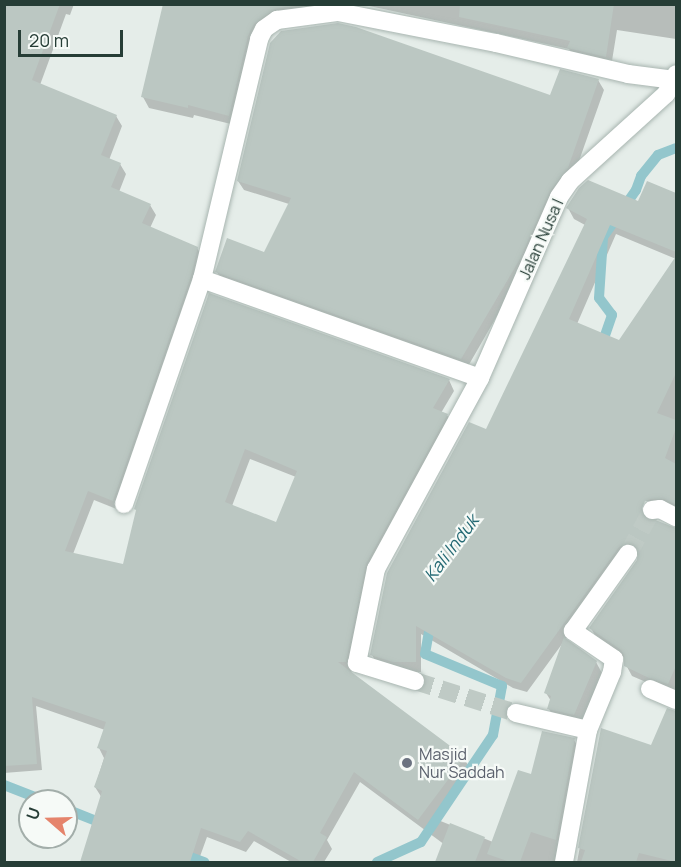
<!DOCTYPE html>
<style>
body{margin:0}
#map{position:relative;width:681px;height:867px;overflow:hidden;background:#e5ede9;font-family:Manrope,sans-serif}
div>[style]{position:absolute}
.shadow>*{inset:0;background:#0003}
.stream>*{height:10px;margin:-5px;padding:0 5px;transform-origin:5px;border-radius:5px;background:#93c6cc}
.building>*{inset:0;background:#bbc7c2}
.minor-tunnel>*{height:18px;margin-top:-9px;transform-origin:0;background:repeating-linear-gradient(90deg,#bfcac5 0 18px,transparent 0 27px)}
.roads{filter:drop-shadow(0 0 2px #a8b5b0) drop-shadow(0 0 2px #a8b5b0)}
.minor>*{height:18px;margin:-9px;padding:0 9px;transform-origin:9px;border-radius:9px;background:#fff}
.dots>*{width:16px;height:16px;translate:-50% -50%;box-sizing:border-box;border:3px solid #f6faf7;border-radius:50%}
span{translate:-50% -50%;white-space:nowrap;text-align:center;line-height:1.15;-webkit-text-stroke:4.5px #f6faf7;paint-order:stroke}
.street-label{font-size:16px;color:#263d36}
.worship-label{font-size:16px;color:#5b616d}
.left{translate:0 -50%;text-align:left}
.water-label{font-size:18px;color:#256a74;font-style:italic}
.frame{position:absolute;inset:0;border:6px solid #263d36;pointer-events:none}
.north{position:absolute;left:18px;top:789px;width:60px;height:60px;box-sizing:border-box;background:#f6faf7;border:2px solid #a3aeaa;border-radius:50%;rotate:290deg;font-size:16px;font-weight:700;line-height:24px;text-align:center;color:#263d36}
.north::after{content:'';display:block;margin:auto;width:21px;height:27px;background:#e5846c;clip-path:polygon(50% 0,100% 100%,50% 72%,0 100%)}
.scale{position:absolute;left:18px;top:30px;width:105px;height:27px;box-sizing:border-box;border:3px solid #263d36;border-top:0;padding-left:8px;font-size:18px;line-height:21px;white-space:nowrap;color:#263d36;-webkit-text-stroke:4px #f6faf7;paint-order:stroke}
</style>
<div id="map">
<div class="shadow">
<i style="clip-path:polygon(evenodd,4px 4px,74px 4px,70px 15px,66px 14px,40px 85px,116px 116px,122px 126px,109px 160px,120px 164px,126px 174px,119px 192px,150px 205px,156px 215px,150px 228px,197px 248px,203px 258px,119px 510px,94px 500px,73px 554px,124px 566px,210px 295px,449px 380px,454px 391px,441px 413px,447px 415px,453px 425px,371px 575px,351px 674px,464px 758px,470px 769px,433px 818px,493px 842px,532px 776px,574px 740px,580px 750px,560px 862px,468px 862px,360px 782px,327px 840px,332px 849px,324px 862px,291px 862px,254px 841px,246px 852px,207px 837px,198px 862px,81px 862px,102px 798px,95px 787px,104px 758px,99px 748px,105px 730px,36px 706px,42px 770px,4px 773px,4px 4px,250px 459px,296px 477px,277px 524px,232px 506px,250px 459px)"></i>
<i style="clip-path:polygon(165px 4px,353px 4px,351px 12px,263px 30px,235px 125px,194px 115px,193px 118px,149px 108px,143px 97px)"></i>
<i style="clip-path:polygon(360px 4px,676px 4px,676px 39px,617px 30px,611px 67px,575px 58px,569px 49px)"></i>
<i style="clip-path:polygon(598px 80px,604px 90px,573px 178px,524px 269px,467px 368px,222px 281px,217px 272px,265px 254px,289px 204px,244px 190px,238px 181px,551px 97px)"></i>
<i style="clip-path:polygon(647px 183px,676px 194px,676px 259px,616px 234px,577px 324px,620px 342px,676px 259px,676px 509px,625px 495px,641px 507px,647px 520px,665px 526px,676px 535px,676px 695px,632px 676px,626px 665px,626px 659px,597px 639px,591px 628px,641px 555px,635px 553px,624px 558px,565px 640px,596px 662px,603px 675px,580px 727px,556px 721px,549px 709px,551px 701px,546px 693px,562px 644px,527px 692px,513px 688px,421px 634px,421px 672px,400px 672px,378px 665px,372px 655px,487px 431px,585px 225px,574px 219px,568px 208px,639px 203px)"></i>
<i style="clip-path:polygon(668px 710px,676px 712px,676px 862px,577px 862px,602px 730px,652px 747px)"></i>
</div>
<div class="stream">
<i style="left:601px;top:347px;width:34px;rotate:-71deg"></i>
<i style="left:612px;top:315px;width:21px;rotate:-127deg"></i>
<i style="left:599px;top:298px;width:61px;rotate:-86.2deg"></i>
<i style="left:603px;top:237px;width:57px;rotate:-54.9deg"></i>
<i style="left:636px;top:190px;width:15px;rotate:-70deg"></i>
<i style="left:641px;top:176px;width:27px;rotate:-51deg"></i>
<i style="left:658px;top:155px;width:19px;rotate:-21deg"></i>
<i style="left:4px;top:785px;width:44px;rotate:21.3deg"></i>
<i style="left:66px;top:809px;width:43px;rotate:21.8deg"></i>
<i style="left:179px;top:853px;width:27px;rotate:20deg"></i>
<i style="left:377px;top:862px;width:48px;rotate:-24.4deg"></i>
<i style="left:421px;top:842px;width:129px;rotate:-56.1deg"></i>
<i style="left:493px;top:735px;width:50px;rotate:-79.6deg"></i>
<i style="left:502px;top:686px;width:83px;rotate:-157.4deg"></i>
<i style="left:425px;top:654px;width:34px;rotate:-80deg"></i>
</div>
<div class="building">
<i style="clip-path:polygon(evenodd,4px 4px,60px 4px,32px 80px,117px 115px,101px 155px,121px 163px,111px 187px,151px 204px,142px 223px,198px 247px,191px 276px,113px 501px,88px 491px,65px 551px,123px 564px,136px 510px,134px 509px,209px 293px,450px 379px,433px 408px,448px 414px,366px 564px,346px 662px,338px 662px,465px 757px,418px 820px,354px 772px,320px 833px,327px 837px,313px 862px,302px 862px,248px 831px,240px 842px,201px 828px,190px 862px,80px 862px,102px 791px,94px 787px,107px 751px,97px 748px,106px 722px,32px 697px,37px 764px,4px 766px,4px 4px,245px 449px,297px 471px,276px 522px,225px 502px,245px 449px)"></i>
<i style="clip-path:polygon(163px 4px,309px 4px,275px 9px,254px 24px,248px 36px,229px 116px,188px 105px,188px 108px,141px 97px)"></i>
<i style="clip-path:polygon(460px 4px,614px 4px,606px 57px,567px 48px,570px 41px,459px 17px)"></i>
<i style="clip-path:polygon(338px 23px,356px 27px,550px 95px,560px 69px,599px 79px,568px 168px,550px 191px,520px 259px,461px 359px,215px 272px,227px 238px,264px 252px,291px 198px,237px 181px,270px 43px,281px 31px)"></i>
<i style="clip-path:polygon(588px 180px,638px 201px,647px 181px,676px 193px,676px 252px,610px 225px,569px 319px,619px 340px,676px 256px,676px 373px,657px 413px,676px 420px,676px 428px,665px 458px,676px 464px,676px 505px,664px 499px,651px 499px,645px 501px,641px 511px,647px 520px,658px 521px,676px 528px,676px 666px,668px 684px,649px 678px,624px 666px,624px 655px,621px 650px,589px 628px,637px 560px,638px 549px,628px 543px,619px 547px,521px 683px,506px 678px,416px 626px,416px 662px,393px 662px,370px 655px,387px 573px,469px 422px,486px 429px,587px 219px,566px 208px,579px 188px)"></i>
<i style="clip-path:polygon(564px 637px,597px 661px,574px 715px,547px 709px,551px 696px,544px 693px)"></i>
<i style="clip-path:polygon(667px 708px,676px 711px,676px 862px,639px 853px,636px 862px,581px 862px,585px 850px,578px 848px,601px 728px,651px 745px)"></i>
<i style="clip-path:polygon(542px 731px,575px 738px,556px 840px,531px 832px,520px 862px,510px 862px,487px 854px,518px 770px,531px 774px)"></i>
<i style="clip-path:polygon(450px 823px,485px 837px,475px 862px,435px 862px)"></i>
</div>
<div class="minor-tunnel">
<i style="left:628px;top:554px;width:50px;rotate:-61.4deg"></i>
<i style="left:415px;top:681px;width:106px;rotate:17.6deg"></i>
</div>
<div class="roads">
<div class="minor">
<i style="left:202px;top:279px;width:295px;rotate:19.6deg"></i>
<i style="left:124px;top:504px;width:238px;rotate:-70.9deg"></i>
<i style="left:202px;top:279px;width:247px;rotate:-76.6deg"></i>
<i style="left:259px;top:39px;width:11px;rotate:-63deg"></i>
<i style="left:264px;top:29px;width:16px;rotate:-35deg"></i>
<i style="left:277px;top:20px;width:62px;rotate:-7.5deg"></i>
<i style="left:338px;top:12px;width:161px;rotate:11.1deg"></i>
<i style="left:496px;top:43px;width:136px;rotate:13.2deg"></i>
<i style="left:628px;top:74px;width:47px;rotate:7.3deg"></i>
<i style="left:652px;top:510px;width:8px;rotate:-7deg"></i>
<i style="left:660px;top:509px;width:18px;rotate:27deg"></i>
<i style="left:415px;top:681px;width:61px;rotate:-162.8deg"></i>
<i style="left:357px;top:663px;width:96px;rotate:-78.6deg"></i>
<i style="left:376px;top:569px;width:217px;rotate:-61.4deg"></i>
<i style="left:480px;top:378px;width:197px;rotate:-66.4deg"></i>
<i style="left:559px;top:197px;width:19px;rotate:-55deg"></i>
<i style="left:570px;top:181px;width:130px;rotate:-42.2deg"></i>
<i style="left:666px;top:94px;width:22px;rotate:-63deg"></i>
<i style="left:650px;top:689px;width:28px;rotate:23deg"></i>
<i style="left:516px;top:713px;width:74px;rotate:13.3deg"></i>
<i style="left:564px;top:862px;width:134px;rotate:-79.7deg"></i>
<i style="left:588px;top:730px;width:63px;rotate:-67.5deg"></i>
<i style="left:612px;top:672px;width:13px;rotate:-81deg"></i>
<i style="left:614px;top:659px;width:50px;rotate:-145.7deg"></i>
<i style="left:573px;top:631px;width:95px;rotate:-54.5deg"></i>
</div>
</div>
<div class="dots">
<i style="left:407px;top:763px;background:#6b7280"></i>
</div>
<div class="street-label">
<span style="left:541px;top:239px;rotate:-66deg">Jalan Nusa I</span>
</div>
<div class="worship-label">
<span class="left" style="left:419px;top:763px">Masjid<br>Nur Saddah</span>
</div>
<div class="water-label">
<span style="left:451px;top:548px;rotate:-53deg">Kali Induk</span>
</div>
<div class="frame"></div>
<div class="north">U</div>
<div class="scale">20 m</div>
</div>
